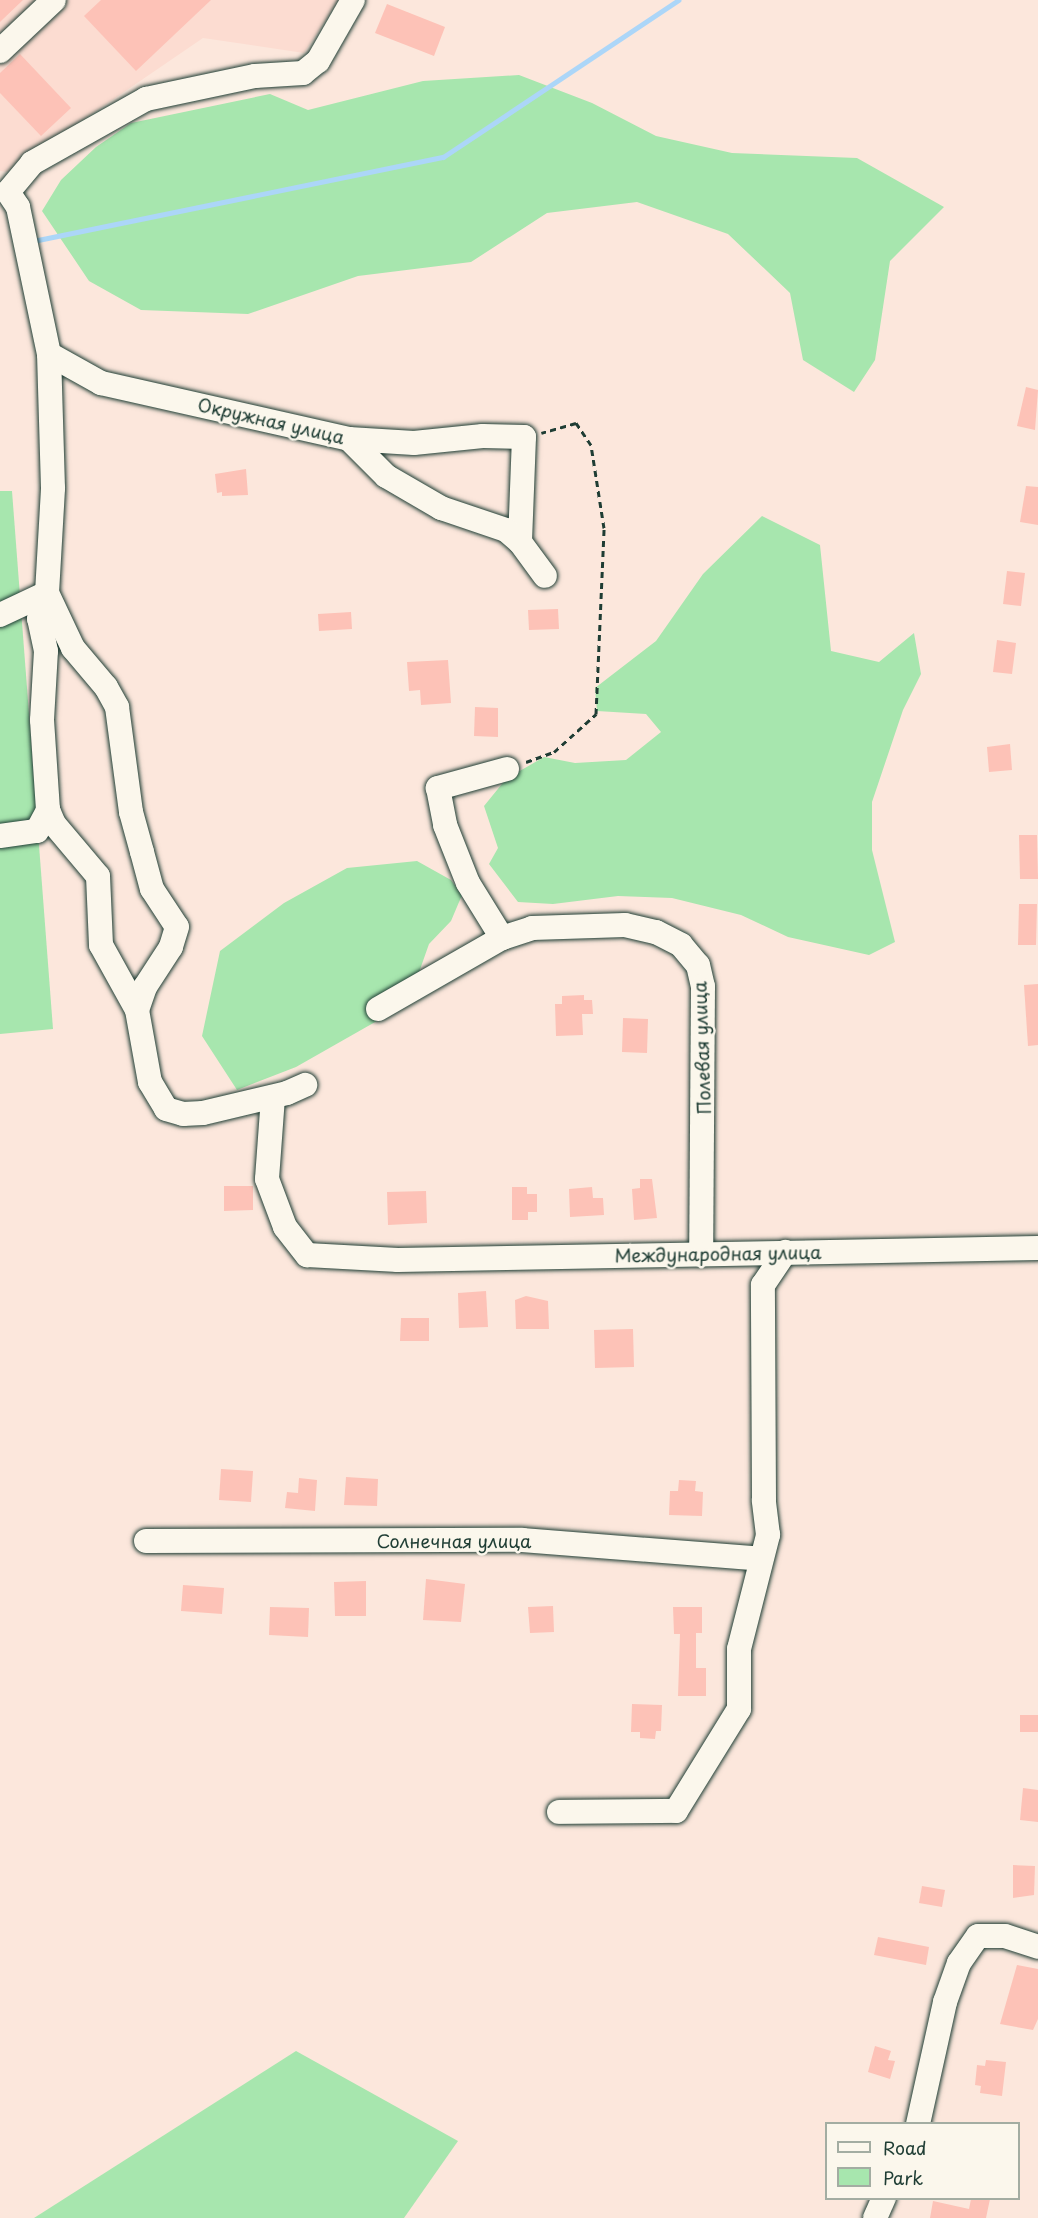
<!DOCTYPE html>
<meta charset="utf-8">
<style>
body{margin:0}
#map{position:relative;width:1038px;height:2218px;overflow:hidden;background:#fce7dc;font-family:"Playpen Sans",sans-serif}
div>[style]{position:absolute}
.built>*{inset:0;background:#fcdcd1}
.green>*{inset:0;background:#a7e6ae}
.stream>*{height:5px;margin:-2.5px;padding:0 2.5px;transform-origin:2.5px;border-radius:2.5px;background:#acd6f8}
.building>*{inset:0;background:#fdc2b7}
.path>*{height:3px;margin-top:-1.5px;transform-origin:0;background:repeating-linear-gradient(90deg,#1f3d34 0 6px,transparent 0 10.5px)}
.roads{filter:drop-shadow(0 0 2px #1f3d34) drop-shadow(0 0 2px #1f3d34)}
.minor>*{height:24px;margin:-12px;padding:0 12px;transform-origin:12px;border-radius:12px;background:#fbf7ec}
span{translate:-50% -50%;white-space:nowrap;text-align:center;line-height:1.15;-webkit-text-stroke:5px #fbf7ec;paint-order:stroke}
.street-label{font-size:18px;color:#1f3d34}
.legend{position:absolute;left:825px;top:2122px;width:195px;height:78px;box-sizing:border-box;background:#fbf7ec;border:2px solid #a3ada2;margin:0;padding:8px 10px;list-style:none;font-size:18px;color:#1f3d34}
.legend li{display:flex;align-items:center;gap:12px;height:30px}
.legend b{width:30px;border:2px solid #a3ada2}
</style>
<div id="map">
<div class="built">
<i style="clip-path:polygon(0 0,339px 0,304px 53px,203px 38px,7px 172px,0 171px)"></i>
</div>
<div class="green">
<i style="clip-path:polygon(519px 75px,592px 103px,656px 136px,732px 153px,857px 158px,944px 207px,890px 261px,875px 360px,854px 392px,803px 360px,790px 293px,728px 234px,637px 202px,547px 213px,471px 262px,358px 276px,248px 314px,141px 310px,89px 281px,42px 211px,61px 180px,96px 147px,131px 123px,270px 94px,308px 110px,423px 81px)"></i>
<i style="clip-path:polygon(0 491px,12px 491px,53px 1029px,0 1034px)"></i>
<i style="clip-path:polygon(762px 516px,820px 545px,831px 651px,879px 662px,914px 633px,921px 674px,903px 710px,872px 802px,872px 850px,895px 942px,869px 955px,788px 937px,741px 915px,672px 898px,618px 896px,553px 904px,518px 902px,489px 864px,498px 848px,484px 806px,506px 779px,544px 757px,575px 763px,626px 760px,661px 732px,646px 714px,597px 711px,595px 688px,656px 641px,703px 574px)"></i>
<i style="clip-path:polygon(417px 861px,451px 880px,462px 895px,451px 921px,429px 944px,417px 978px,398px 1009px,296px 1067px,237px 1090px,202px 1036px,220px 951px,284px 903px,347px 868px)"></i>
<i style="clip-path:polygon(296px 2051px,458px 2141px,404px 2218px,34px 2218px)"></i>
</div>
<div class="stream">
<i style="left:33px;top:241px;width:419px;rotate:-11.6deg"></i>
<i style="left:443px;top:157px;width:283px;rotate:-33.7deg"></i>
</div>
<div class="building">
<i style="clip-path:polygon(0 0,23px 0,0 22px)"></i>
<i style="clip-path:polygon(101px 0,211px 0,136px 71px,84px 16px)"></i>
<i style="clip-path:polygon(387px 4px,445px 27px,434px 56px,375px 33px)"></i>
<i style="clip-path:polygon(20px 54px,71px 108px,41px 136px,0 93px,0 73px)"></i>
<i style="clip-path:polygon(1026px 387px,1038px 390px,1035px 430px,1017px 426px)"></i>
<i style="clip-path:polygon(246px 469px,248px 495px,222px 496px,222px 492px,217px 493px,215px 474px)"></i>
<i style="clip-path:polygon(1026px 486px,1038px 487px,1038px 525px,1020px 522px)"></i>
<i style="clip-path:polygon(1007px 571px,1025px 573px,1021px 606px,1003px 604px)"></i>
<i style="clip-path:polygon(558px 609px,559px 629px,529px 630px,528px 610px)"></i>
<i style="clip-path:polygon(351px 612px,352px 629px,319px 631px,318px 614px)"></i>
<i style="clip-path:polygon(997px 640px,1016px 643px,1012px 674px,993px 672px)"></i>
<i style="clip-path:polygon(448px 660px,451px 703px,421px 705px,420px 690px,409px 691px,407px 662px)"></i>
<i style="clip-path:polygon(475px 707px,498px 708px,498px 737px,474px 736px)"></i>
<i style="clip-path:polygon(1010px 744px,1012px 770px,989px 772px,987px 747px)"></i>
<i style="clip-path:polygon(1019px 835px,1037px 835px,1038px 879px,1020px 879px)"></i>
<i style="clip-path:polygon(1019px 904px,1037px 904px,1036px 945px,1018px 945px)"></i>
<i style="clip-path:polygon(1038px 984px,1038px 1045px,1028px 1046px,1024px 985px)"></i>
<i style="clip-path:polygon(584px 995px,584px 1000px,592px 1000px,593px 1014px,582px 1014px,583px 1035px,556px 1036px,555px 1004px,562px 1004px,562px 996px)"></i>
<i style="clip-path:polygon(623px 1018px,648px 1019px,647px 1053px,622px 1052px)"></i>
<i style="clip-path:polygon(640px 1179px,652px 1179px,657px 1218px,634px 1220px,632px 1189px,640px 1188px)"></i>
<i style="clip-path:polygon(224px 1186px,253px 1186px,253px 1210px,224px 1211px)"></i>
<i style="clip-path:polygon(512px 1187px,527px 1187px,527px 1194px,537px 1194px,537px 1212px,528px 1212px,528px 1220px,512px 1220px)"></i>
<i style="clip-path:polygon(592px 1187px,593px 1198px,603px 1198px,604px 1215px,570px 1217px,569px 1189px)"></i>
<i style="clip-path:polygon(426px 1191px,427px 1223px,388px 1225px,387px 1192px)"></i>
<i style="clip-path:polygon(486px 1291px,488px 1327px,459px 1328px,458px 1293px)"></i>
<i style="clip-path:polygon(526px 1296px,548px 1301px,549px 1329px,516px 1329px,515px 1300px)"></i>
<i style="clip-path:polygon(401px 1318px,429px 1318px,429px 1341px,400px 1341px)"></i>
<i style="clip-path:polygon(633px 1329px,634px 1367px,595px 1368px,594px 1330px)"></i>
<i style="clip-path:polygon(221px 1469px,253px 1471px,251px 1502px,219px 1500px)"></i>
<i style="clip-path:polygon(346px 1477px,378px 1479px,377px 1506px,344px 1505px)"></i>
<i style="clip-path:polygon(299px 1478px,317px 1480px,315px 1511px,285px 1508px,287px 1492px,298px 1493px)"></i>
<i style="clip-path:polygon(679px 1480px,696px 1481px,695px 1491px,703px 1492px,702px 1516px,669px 1515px,670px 1491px,678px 1491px)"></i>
<i style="clip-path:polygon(426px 1579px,465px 1584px,461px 1622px,423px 1620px)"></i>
<i style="clip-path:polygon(366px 1581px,366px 1616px,335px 1616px,334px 1582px)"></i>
<i style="clip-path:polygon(183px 1585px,224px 1588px,222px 1614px,181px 1611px)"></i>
<i style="clip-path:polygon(553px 1606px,554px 1632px,530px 1633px,528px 1607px)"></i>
<i style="clip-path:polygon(270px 1607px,309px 1608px,308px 1637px,269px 1635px)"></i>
<i style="clip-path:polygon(673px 1607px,702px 1607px,702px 1633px,696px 1633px,696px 1668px,706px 1668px,706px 1696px,678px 1696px,680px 1634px,674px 1634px)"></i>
<i style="clip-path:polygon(632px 1704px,662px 1705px,661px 1731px,656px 1731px,655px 1739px,640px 1738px,640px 1732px,631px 1732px)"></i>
<i style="clip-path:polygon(1020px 1715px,1038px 1715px,1038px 1732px,1020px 1732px)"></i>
<i style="clip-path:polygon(1023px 1788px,1038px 1790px,1038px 1822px,1020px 1820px)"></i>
<i style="clip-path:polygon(1013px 1865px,1035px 1866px,1034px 1895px,1013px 1898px)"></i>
<i style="clip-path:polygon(922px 1886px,945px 1890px,942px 1907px,919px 1903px)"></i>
<i style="clip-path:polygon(878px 1937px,929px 1947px,926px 1965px,874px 1955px)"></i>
<i style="clip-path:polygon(1017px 1965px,1038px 1969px,1038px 2019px,1033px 2030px,1000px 2024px)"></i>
<i style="clip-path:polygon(875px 2046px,891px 2051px,888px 2060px,895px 2061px,890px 2079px,868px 2072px)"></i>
<i style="clip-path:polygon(986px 2060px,1006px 2062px,1002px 2096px,980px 2093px,981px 2086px,975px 2085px,977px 2065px,985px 2066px)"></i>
<i style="clip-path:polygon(971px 2199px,990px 2199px,986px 2218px,930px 2218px,933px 2201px,969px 2209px)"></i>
</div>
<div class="path">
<i style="left:526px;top:762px;width:30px;rotate:-20deg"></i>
<i style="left:554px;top:752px;width:57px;rotate:-42.1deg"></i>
<i style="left:596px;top:714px;width:186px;rotate:-87.5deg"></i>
<i style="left:604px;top:528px;width:84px;rotate:-98.9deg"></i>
<i style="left:591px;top:445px;width:27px;rotate:-124deg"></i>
<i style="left:576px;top:423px;width:36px;rotate:164deg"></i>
</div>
<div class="roads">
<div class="minor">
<i style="left:0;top:51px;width:74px;rotate:-43.4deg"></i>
<i style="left:8px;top:192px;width:18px;rotate:56deg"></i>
<i style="left:18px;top:207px;width:150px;rotate:78.1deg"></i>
<i style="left:49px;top:354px;width:60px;rotate:29.1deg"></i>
<i style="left:101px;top:383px;width:254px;rotate:12.7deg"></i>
<i style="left:349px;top:439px;width:65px;rotate:3.5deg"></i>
<i style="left:414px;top:443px;width:69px;rotate:-5.8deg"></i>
<i style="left:483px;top:436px;width:41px;rotate:1.4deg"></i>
<i style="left:524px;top:437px;width:105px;rotate:92.2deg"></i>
<i style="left:520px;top:542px;width:42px;rotate:53.7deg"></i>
<i style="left:8px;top:192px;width:38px;rotate:-50deg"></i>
<i style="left:32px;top:163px;width:131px;rotate:-29.3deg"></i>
<i style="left:146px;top:99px;width:111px;rotate:-11.9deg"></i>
<i style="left:255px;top:76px;width:48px;rotate:-3.6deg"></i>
<i style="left:303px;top:73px;width:19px;rotate:-39deg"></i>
<i style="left:318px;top:61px;width:70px;rotate:-60.2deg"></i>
<i style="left:349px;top:439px;width:52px;rotate:45deg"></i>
<i style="left:386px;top:476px;width:64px;rotate:30.2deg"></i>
<i style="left:441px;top:508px;width:69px;rotate:18.7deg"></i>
<i style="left:506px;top:530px;width:18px;rotate:41deg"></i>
<i style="left:0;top:615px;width:52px;rotate:-25.1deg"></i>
<i style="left:47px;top:593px;width:61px;rotate:64.7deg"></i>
<i style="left:73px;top:648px;width:51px;rotate:49.8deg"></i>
<i style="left:106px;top:687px;width:23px;rotate:61deg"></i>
<i style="left:117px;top:707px;width:106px;rotate:82.4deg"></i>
<i style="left:131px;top:812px;width:41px;rotate:74.6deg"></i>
<i style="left:142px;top:852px;width:38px;rotate:75deg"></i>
<i style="left:152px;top:889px;width:45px;rotate:56.7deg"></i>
<i style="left:177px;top:927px;width:21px;rotate:107deg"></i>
<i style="left:171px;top:947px;width:48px;rotate:123deg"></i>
<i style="left:145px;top:987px;width:24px;rotate:109deg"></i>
<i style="left:507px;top:769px;width:72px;rotate:164.6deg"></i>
<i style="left:438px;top:788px;width:38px;rotate:79deg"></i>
<i style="left:445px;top:825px;width:62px;rotate:68.4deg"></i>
<i style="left:468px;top:883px;width:65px;rotate:58.3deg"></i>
<i style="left:502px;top:938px;width:32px;rotate:-18deg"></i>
<i style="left:532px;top:928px;width:93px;rotate:-1.8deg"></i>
<i style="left:625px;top:925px;width:32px;rotate:13deg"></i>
<i style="left:656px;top:932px;width:28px;rotate:27deg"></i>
<i style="left:681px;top:945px;width:26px;rotate:50deg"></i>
<i style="left:698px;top:965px;width:22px;rotate:77deg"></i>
<i style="left:703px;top:986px;width:269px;rotate:90.4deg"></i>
<i style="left:48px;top:810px;width:15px;rotate:67deg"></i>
<i style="left:54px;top:824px;width:68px;rotate:49.8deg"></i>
<i style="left:98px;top:876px;width:69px;rotate:87.5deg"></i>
<i style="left:101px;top:945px;width:74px;rotate:61deg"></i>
<i style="left:137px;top:1010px;width:73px;rotate:79.8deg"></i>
<i style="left:150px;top:1082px;width:31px;rotate:59deg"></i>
<i style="left:166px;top:1109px;width:18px;rotate:16deg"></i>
<i style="left:183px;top:1114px;width:20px;rotate:-3deg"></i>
<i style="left:203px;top:1113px;width:86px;rotate:-13.4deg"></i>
<i style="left:287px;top:1093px;width:20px;rotate:-24deg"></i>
<i style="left:0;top:836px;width:37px;rotate:-8deg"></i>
<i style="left:37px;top:831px;width:24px;rotate:-62deg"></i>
<i style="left:48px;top:810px;width:90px;rotate:-93.8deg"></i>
<i style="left:42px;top:720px;width:69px;rotate:-86.7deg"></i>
<i style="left:46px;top:651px;width:33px;rotate:-102deg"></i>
<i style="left:39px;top:619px;width:27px;rotate:-73deg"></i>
<i style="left:47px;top:593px;width:105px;rotate:-86.7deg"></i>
<i style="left:53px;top:488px;width:134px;rotate:-91.7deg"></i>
<i style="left:378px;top:1009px;width:143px;rotate:-29.8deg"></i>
<i style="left:273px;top:1097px;width:82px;rotate:94.2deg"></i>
<i style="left:267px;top:1179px;width:51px;rotate:69.4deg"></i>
<i style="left:285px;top:1227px;width:36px;rotate:52deg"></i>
<i style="left:307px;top:1255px;width:91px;rotate:3.1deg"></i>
<i style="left:398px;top:1260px;width:640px;rotate:-1.07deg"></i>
<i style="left:146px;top:1541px;width:376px;rotate:-0.2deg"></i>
<i style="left:522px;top:1540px;width:240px;rotate:4.5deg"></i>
<i style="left:559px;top:1812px;width:117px;rotate:-0.5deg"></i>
<i style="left:676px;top:1811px;width:120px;rotate:-58.3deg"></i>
<i style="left:739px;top:1709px;width:60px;rotate:-90deg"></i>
<i style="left:739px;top:1649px;width:118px;rotate:-75.7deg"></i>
<i style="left:768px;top:1535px;width:35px;rotate:-97deg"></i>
<i style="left:764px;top:1500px;width:215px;rotate:-90.3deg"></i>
<i style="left:763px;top:1285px;width:40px;rotate:-56deg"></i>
<i style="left:918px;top:2124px;width:125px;rotate:-77.5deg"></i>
<i style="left:945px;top:2002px;width:41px;rotate:-70.3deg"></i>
<i style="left:959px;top:1963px;width:33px;rotate:-55deg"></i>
<i style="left:978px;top:1936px;width:27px"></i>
<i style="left:1005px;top:1936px;width:35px;rotate:18deg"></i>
<i style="left:875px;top:2218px;width:22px;rotate:-66deg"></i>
</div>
</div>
<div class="street-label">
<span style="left:271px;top:421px;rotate:13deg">Окружная улица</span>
<span style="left:702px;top:1048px;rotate:-92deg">Полевая улица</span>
<span style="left:718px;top:1254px;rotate:-1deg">Международная улица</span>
<span style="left:454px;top:1541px">Солнечная улица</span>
</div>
<ul class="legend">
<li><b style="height:8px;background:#fbf7ec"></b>Road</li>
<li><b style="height:16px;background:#a7e6ae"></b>Park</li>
</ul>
</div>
